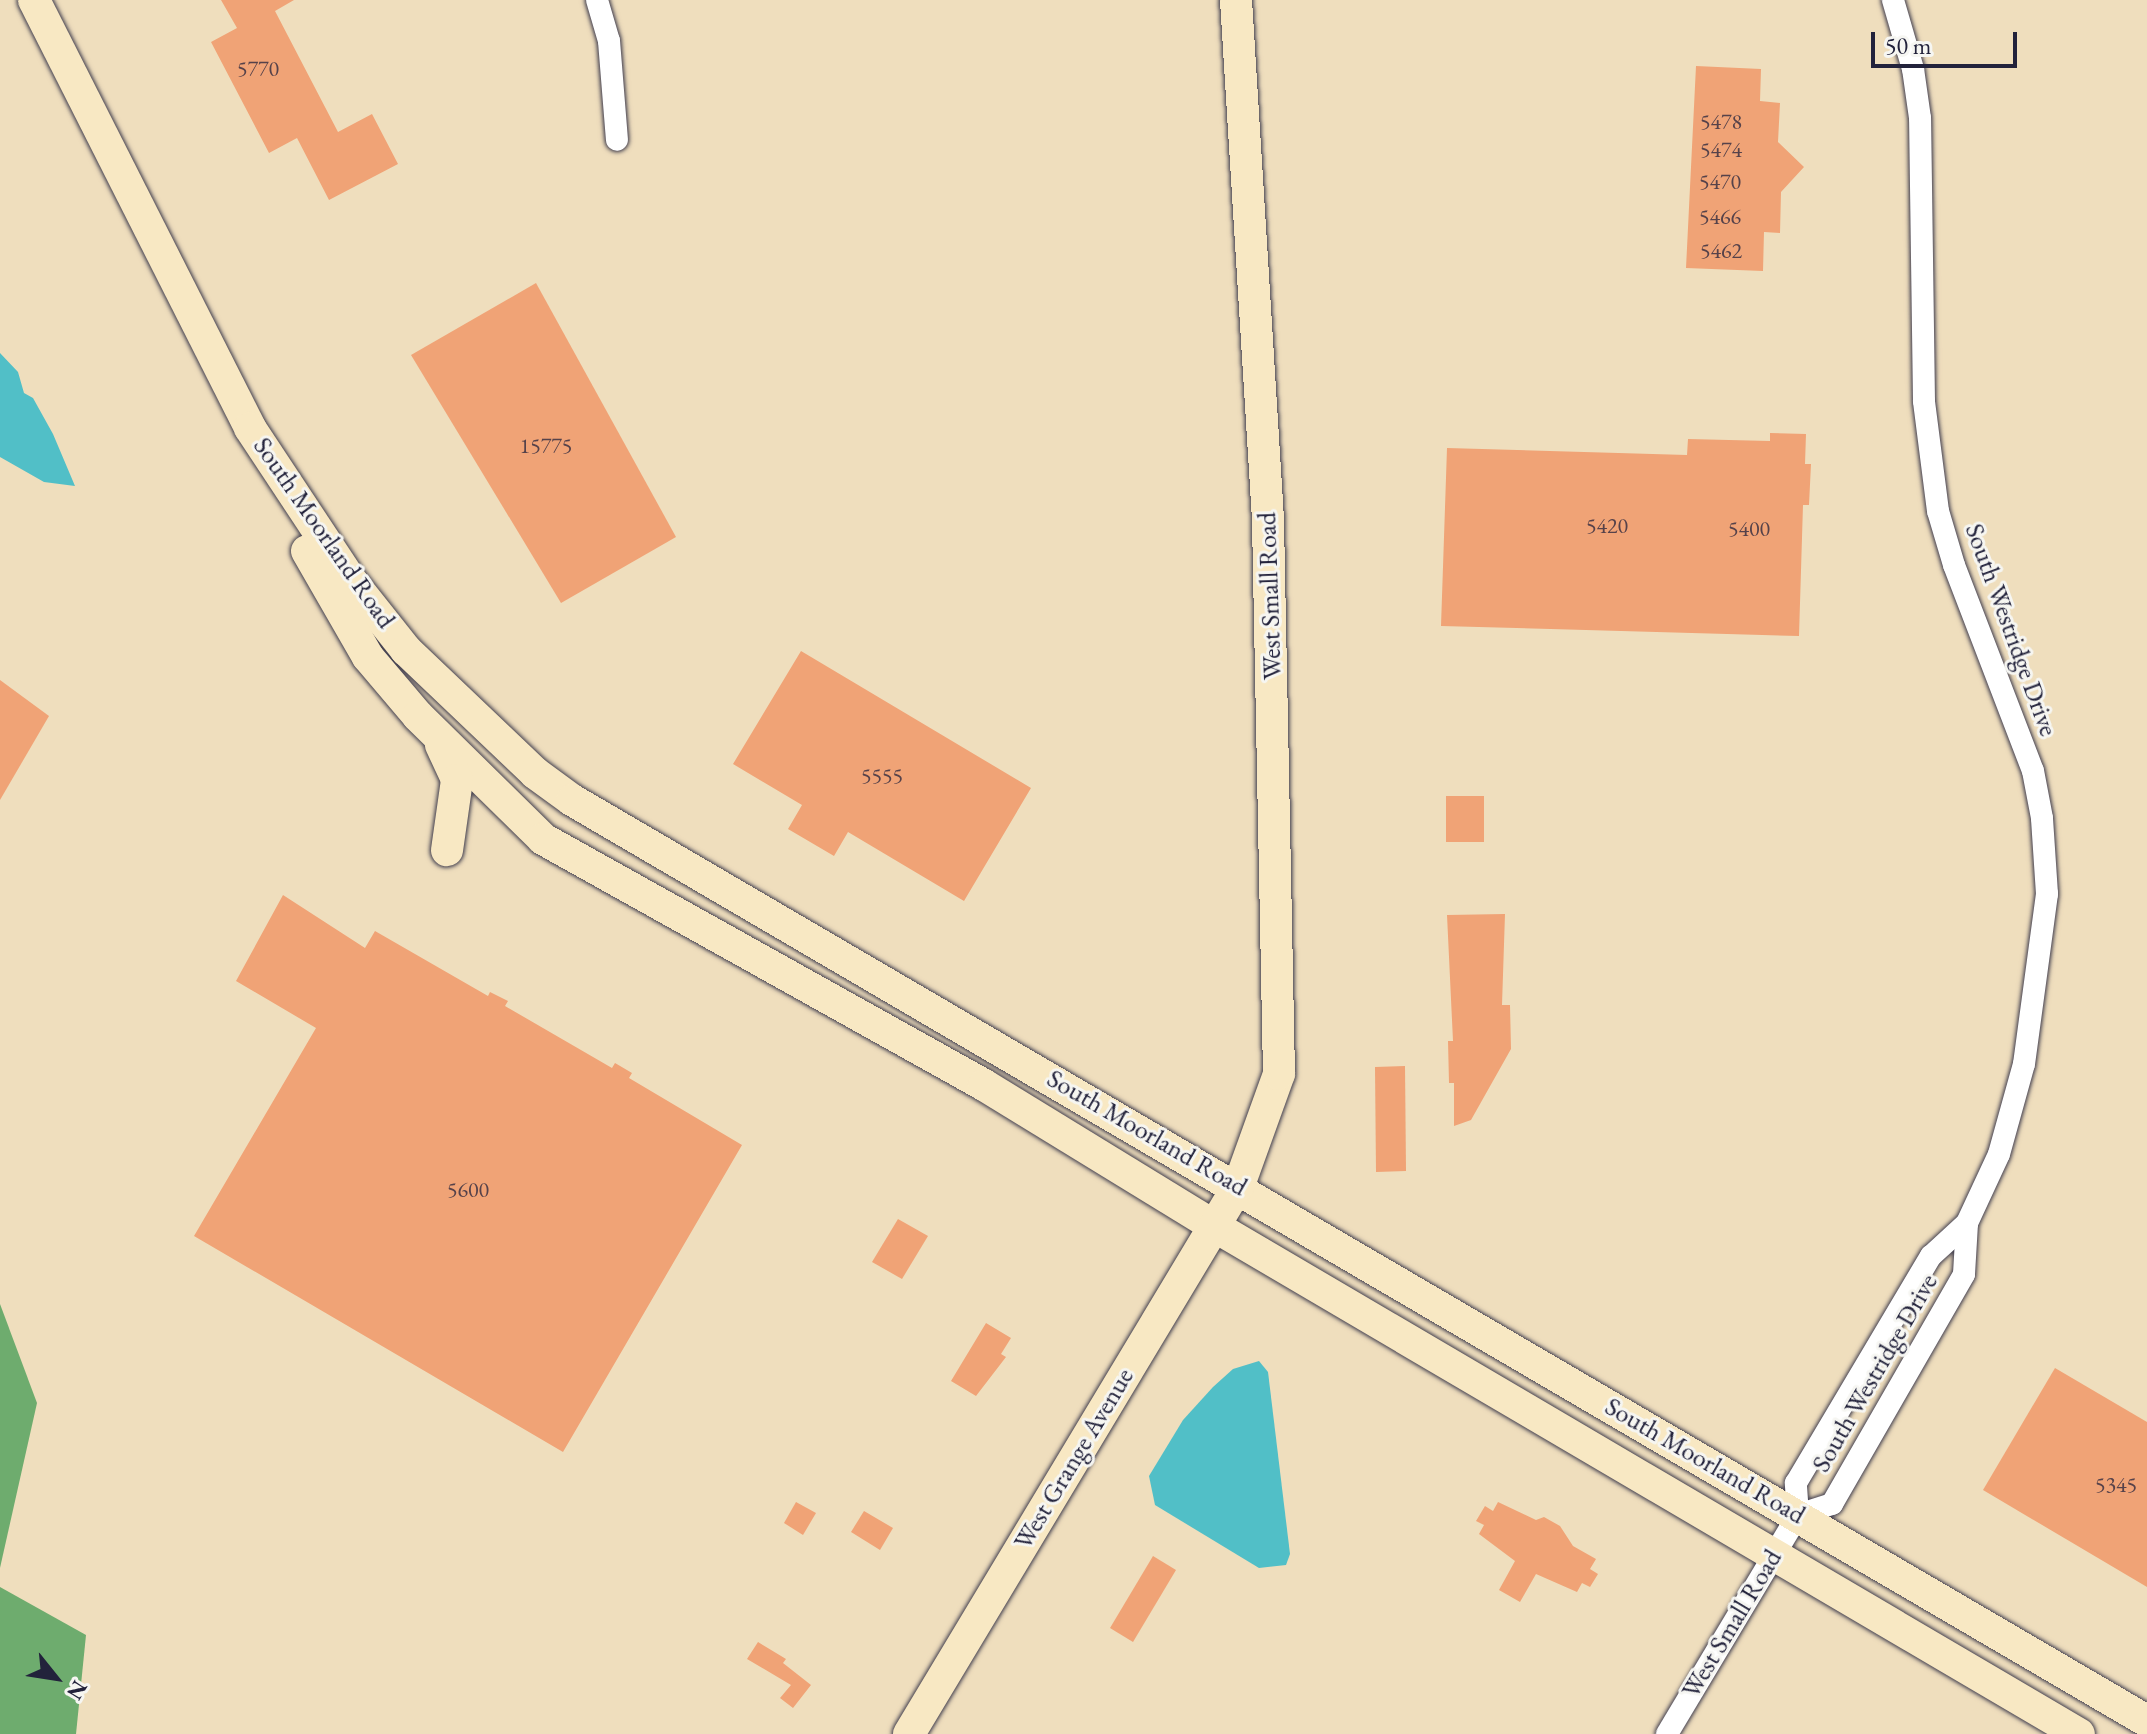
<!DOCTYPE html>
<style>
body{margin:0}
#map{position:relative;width:2147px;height:1734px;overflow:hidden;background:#efdebd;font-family:"EB Garamond",serif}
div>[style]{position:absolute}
.forest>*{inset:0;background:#6eac6e}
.water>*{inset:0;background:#51bfc7}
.building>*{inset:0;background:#f0a376}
.roads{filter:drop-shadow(0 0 2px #413e4e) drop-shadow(0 0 2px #413e4e)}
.street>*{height:22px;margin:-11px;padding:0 11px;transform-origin:11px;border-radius:11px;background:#fff}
.secondary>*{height:32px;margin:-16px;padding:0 16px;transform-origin:16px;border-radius:16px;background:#f8e8c3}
span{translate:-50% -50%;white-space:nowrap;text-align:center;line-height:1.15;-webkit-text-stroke:6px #f6f6f2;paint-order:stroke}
.number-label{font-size:22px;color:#56424a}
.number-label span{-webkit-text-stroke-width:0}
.street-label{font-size:26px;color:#22223b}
.north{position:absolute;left:16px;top:1638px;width:80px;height:80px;-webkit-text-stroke:6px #f6f6f2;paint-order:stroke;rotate:120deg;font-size:22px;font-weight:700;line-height:32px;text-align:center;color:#22223b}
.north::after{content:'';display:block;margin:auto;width:28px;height:36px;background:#22223b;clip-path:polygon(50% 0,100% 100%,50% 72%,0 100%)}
.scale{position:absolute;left:1871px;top:32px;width:146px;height:36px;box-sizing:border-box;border:4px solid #22223b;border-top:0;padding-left:10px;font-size:24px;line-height:28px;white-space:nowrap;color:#22223b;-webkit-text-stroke:6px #f6f6f2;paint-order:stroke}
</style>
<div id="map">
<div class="forest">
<i style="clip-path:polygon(0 1304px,37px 1403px,0 1568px)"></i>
<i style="clip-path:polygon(0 1587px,86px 1635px,76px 1734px,0 1734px)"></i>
</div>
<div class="water">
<i style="clip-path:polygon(0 353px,18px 372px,24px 393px,33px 398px,53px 434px,75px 486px,44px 482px,0 457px)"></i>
<i style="clip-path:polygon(1259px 1361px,1268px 1372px,1290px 1554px,1286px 1565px,1259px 1568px,1155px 1505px,1149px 1476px,1183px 1420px,1213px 1387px,1233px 1369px)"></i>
</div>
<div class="building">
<i style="clip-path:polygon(221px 0,294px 0,275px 11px,338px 132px,372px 114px,398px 164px,329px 200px,297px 138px,269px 153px,211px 42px,237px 28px)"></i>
<i style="clip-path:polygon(1696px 66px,1761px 69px,1760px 101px,1780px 103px,1778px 142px,1804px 167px,1781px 192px,1780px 233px,1764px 232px,1763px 271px,1686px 268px)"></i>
<i style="clip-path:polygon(536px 283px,676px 537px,561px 603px,411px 355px)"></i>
<i style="clip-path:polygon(1770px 433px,1806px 434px,1805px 464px,1811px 464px,1809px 505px,1803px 505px,1799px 636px,1441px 626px,1447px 448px,1687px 455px,1688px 439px,1770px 441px)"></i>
<i style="clip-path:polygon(801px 651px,1031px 788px,964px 901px,848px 832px,834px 856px,788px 829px,802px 805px,733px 764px)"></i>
<i style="clip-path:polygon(0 680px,49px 716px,0 800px)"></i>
<i style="clip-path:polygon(1446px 796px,1484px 796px,1484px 842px,1446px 842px)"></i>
<i style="clip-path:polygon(283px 895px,365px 948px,375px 931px,488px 996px,490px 992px,508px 1001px,505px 1006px,612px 1068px,615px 1063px,632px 1073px,629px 1078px,742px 1145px,563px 1452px,194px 1236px,316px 1028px,236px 981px)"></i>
<i style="clip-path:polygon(1505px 914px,1502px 1005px,1510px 1005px,1511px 1049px,1471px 1120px,1454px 1126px,1454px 1083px,1449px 1083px,1448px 1041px,1453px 1041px,1447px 915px)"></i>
<i style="clip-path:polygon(1405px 1066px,1406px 1171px,1376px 1172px,1375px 1067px)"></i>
<i style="clip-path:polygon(898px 1219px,928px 1236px,902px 1279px,872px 1262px)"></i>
<i style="clip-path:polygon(986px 1323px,1011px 1338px,1001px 1354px,1006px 1357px,976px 1396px,951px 1381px)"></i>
<i style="clip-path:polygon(2055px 1368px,2147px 1422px,2147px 1587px,1983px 1490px)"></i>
<i style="clip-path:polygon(796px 1502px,816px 1513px,803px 1535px,784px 1523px)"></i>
<i style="clip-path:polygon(1498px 1502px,1536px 1520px,1544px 1517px,1560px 1526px,1573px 1546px,1596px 1559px,1590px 1569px,1598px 1574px,1590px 1587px,1582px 1583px,1577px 1592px,1536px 1574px,1520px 1602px,1499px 1590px,1515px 1561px,1479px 1534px,1484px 1525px,1476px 1521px,1485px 1506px,1493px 1511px)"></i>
<i style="clip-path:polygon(864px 1511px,893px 1528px,880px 1550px,851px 1532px)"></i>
<i style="clip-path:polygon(1153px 1556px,1176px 1570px,1133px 1642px,1110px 1628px)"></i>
<i style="clip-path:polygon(758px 1642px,786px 1659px,783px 1663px,811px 1685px,793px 1708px,780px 1698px,791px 1685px,747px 1659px)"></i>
</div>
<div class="roads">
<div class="street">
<i style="left:597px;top:0;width:43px;rotate:73.7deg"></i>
<i style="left:609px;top:41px;width:99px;rotate:85.4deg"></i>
<i style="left:1798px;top:1515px;width:36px;rotate:-18deg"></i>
<i style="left:1832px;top:1504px;width:265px;rotate:-60.1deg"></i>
<i style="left:1964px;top:1274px;width:51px;rotate:-86.6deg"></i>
<i style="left:1967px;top:1223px;width:76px;rotate:-65.1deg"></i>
<i style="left:1999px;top:1154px;width:93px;rotate:-74.5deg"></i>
<i style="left:2024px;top:1064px;width:172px;rotate:-82.3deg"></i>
<i style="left:2047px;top:894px;width:76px;rotate:-93.8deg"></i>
<i style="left:2042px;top:818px;width:48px;rotate:-100.8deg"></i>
<i style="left:2033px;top:771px;width:221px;rotate:-111deg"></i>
<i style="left:1954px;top:565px;width:56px;rotate:-106.5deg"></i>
<i style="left:1938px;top:511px;width:111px;rotate:-97.3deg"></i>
<i style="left:1924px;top:401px;width:283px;rotate:-90.8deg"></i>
<i style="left:1920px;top:118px;width:49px;rotate:-98.1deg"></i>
<i style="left:1913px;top:69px;width:72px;rotate:-106.2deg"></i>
<i style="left:1798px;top:1515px;width:32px;rotate:-94deg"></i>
<i style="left:1796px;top:1483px;width:264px;rotate:-59.3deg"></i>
<i style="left:1931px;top:1256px;width:49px;rotate:-42.5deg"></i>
<i style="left:1667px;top:1734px;width:255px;rotate:-59.1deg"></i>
</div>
<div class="secondary">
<i style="left:34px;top:0;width:479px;rotate:63.2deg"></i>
<i style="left:250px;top:428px;width:185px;rotate:56.5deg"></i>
<i style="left:352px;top:582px;width:87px;rotate:51.5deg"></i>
<i style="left:406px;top:650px;width:178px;rotate:43.6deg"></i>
<i style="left:535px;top:773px;width:46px;rotate:36.1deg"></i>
<i style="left:572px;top:800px;width:1825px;rotate:30.32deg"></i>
<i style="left:307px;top:551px;width:122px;rotate:60.1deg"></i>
<i style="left:368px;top:657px;width:77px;rotate:49.7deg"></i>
<i style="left:418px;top:716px;width:175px;rotate:44.5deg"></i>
<i style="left:543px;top:839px;width:505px;rotate:29.15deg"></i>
<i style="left:984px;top:1085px;width:270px;rotate:31.5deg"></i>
<i style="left:1214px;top:1226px;width:1003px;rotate:30.43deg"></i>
<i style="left:441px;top:745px;width:38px;rotate:65deg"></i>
<i style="left:457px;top:780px;width:71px;rotate:98.1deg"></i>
<i style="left:909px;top:1734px;width:641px;rotate:-58.99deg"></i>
<i style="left:1239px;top:1185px;width:118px;rotate:-70.2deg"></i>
<i style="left:1279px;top:1074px;width:555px;rotate:-91.14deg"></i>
<i style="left:1268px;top:519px;width:520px;rotate:-93.53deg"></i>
</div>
</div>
<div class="number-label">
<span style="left:258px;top:69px">5770</span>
<span style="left:1721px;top:122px">5478</span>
<span style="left:1721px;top:150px">5474</span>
<span style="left:1720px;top:182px">5470</span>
<span style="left:1720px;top:217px">5466</span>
<span style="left:1721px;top:251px">5462</span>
<span style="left:546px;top:446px">15775</span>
<span style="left:1607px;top:526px">5420</span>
<span style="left:1749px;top:529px">5400</span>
<span style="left:882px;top:776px">5555</span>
<span style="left:468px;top:1190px">5600</span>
<span style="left:2116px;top:1485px">5345</span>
</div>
<div class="street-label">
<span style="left:324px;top:533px;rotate:55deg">South Moorland Road</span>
<span style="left:1270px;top:596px;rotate:-92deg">West Small Road</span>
<span style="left:2011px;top:630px;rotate:70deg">South Westridge Drive</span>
<span style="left:1147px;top:1133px;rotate:30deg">South Moorland Road</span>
<span style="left:1875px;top:1373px;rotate:-60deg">South Westridge Drive</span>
<span style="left:1074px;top:1459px;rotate:-59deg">West Grange Avenue</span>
<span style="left:1705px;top:1461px;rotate:30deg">South Moorland Road</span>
<span style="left:1732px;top:1624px;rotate:-59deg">West Small Road</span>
</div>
<div class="north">N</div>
<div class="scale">50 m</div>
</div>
